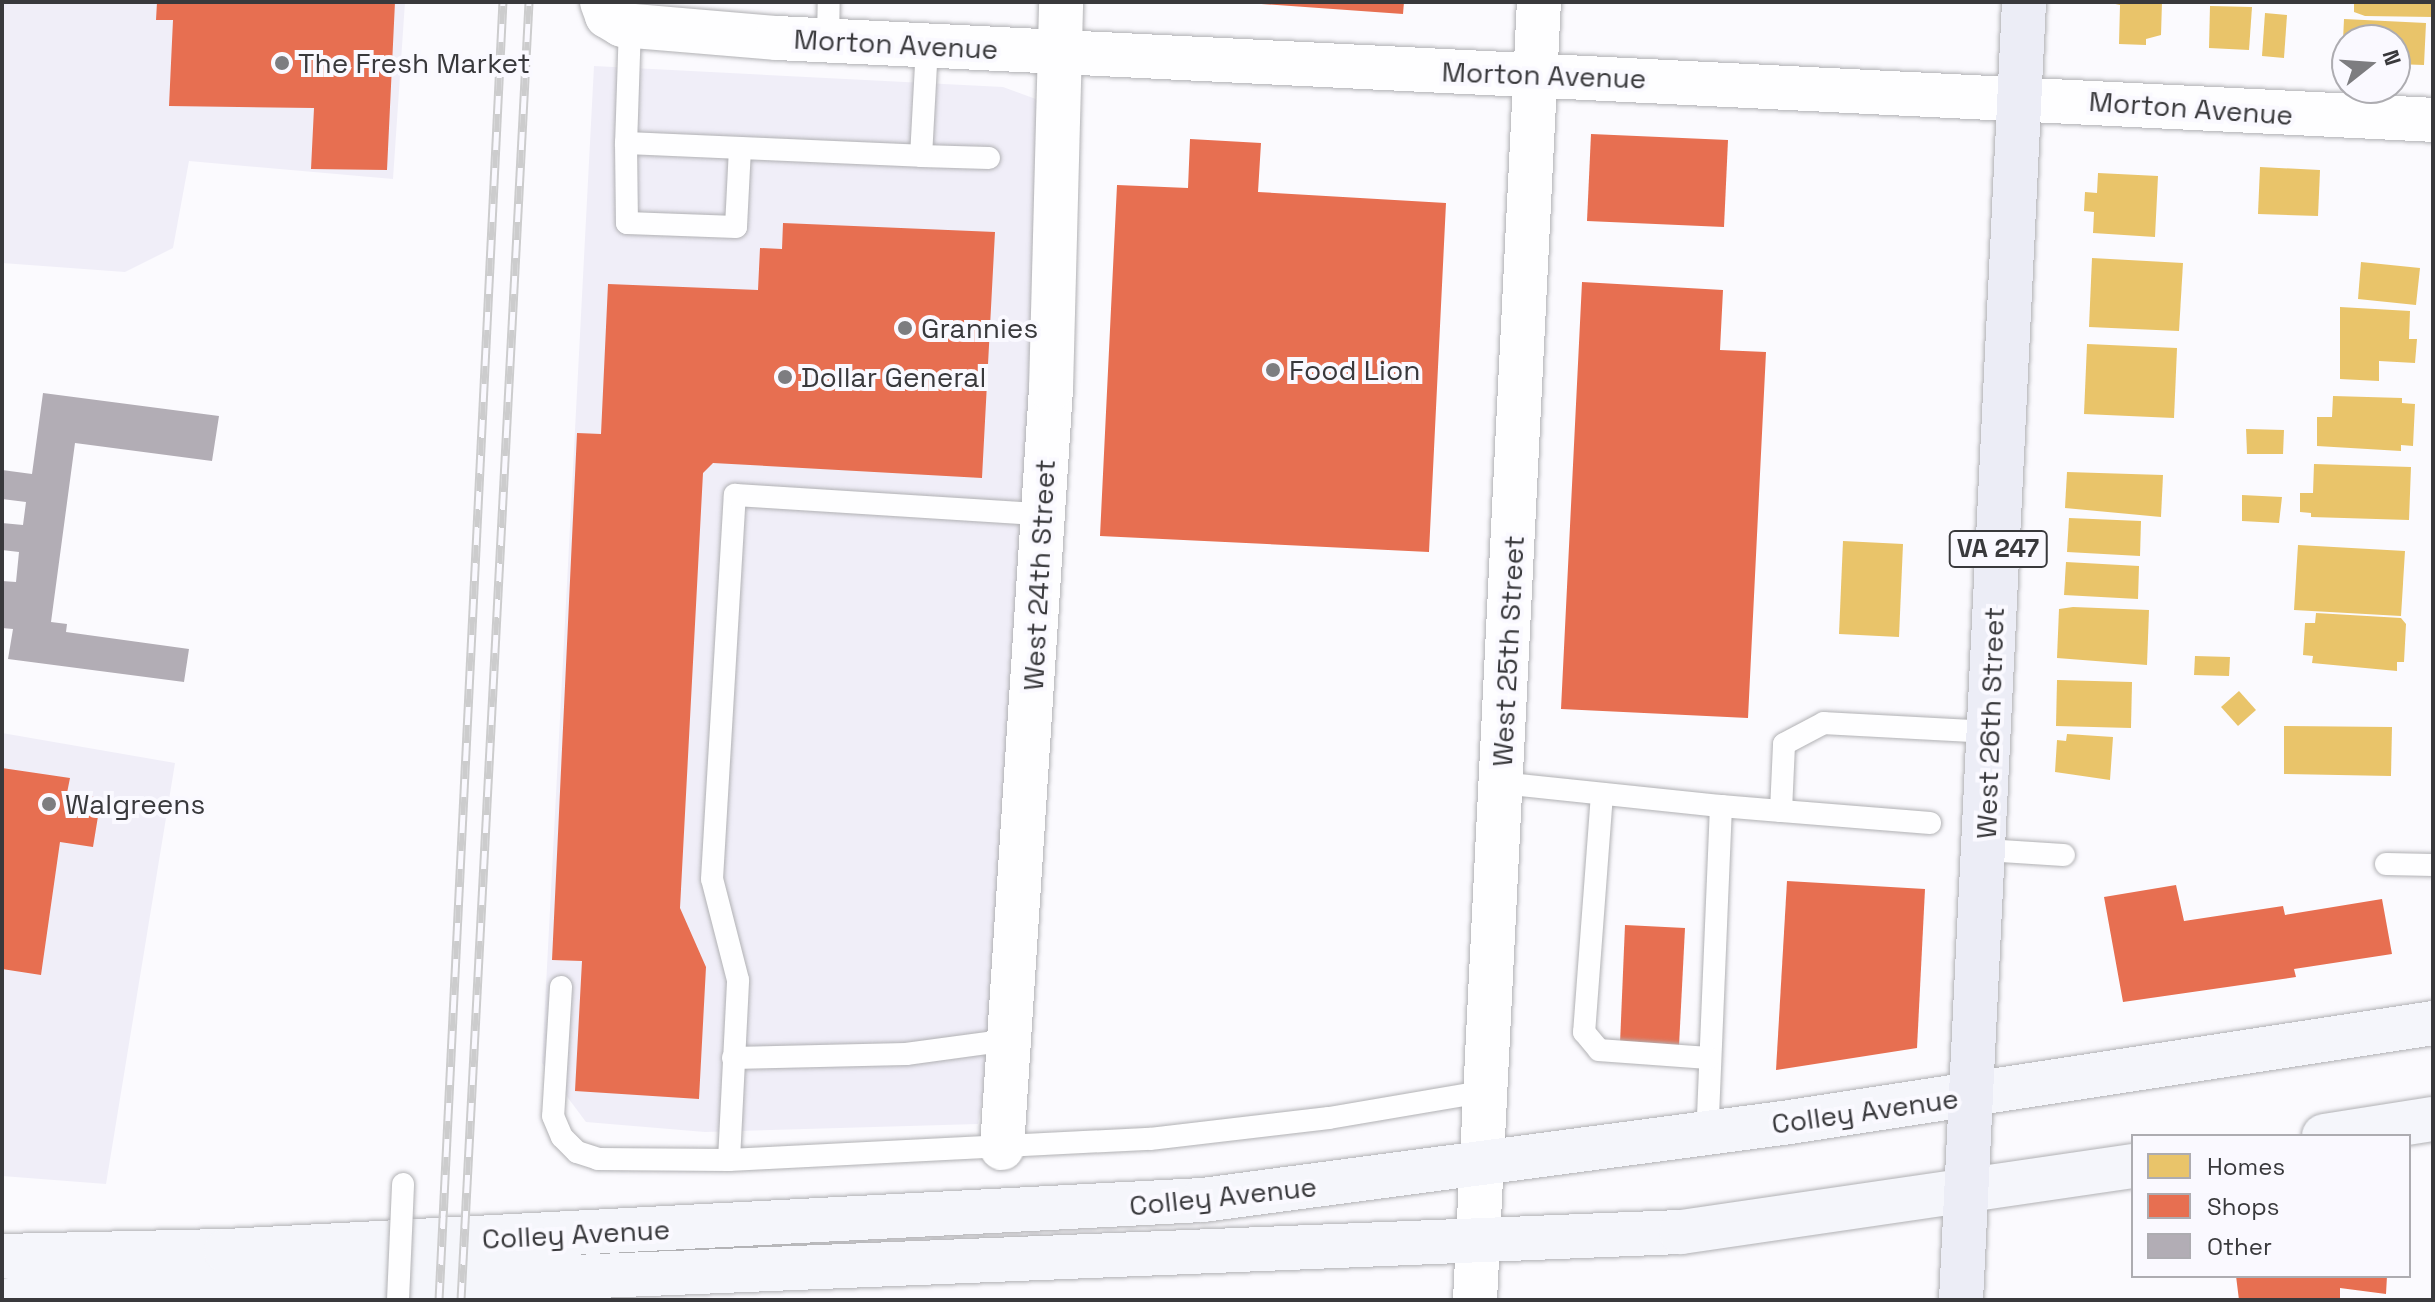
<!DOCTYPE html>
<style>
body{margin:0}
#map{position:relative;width:2435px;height:1302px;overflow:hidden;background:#fbfafe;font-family:"Space Grotesk",sans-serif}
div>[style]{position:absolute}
.built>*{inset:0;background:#f0eef8}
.homes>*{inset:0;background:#e9c46a}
.shops>*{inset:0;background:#e76f51}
.building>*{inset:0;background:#b2adb5}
.roads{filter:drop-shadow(0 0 2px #b1b1b4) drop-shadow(0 0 2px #b1b1b4)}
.service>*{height:22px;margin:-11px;padding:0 11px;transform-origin:11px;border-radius:11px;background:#fefeff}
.minor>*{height:44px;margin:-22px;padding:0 22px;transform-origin:22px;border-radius:22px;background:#fefeff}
.secondary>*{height:44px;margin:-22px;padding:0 22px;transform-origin:22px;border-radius:22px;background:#f5f6fb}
.primary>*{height:44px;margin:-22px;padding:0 22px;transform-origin:22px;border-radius:22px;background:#ecedf6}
.rail>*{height:9px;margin-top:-4.5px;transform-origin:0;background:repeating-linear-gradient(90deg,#faf9ff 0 18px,#cccccd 0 36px);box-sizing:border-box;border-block:2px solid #cccccd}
.bridges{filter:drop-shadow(0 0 2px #b1b1b4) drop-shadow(0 0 2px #b1b1b4)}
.service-bridge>*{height:22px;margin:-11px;padding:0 11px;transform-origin:11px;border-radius:11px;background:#fefeff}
.dots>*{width:22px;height:22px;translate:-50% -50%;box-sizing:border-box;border:4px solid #faf9ff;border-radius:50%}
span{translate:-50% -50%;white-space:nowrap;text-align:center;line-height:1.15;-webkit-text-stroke:8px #faf9ff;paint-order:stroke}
.shield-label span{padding:2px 6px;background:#faf9ff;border:2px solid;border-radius:6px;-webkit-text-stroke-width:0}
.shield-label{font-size:26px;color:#39393c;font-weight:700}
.street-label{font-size:28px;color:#39393c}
.poi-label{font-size:28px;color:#39393c}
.left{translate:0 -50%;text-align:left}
.frame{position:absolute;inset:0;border:4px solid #39393c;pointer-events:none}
.legend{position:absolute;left:2131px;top:1134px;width:280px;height:144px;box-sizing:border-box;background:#faf9ff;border:2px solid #adacb1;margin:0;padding:10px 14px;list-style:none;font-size:24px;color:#39393c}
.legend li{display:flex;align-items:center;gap:16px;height:40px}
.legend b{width:40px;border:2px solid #adacb1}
.north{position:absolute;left:2331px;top:24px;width:80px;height:80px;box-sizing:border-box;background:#faf9ff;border:2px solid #adacb1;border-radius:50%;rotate:73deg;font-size:22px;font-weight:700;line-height:32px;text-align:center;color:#39393c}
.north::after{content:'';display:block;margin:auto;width:28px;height:36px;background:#7d7d80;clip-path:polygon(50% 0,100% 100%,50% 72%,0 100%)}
</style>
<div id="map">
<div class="built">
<i style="clip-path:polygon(2px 2px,405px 2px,393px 179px,189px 161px,173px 248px,125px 272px,2px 263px)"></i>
<i style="clip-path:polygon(594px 66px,1003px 87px,1044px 102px,1004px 973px,978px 1124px,705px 1132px,586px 1122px,542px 1063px)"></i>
<i style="clip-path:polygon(2px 733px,175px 763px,106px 1184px,2px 1176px)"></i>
</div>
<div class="homes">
<i style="clip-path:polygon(2106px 2px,2162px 2px,2161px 35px,2146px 39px,2146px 45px,2119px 44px,2120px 5px)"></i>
<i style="clip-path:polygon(2354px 2px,2433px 2px,2433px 17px,2365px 16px,2354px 12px)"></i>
<i style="clip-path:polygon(2210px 6px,2252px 7px,2249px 50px,2209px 48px)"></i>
<i style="clip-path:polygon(2265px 13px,2287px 15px,2284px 58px,2262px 56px)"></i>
<i style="clip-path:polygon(2344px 19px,2426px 23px,2424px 65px,2395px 64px,2395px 40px,2347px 40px,2347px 61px,2342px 61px)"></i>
<i style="clip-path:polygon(2260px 167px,2320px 170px,2318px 216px,2258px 214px)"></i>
<i style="clip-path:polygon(2098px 173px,2158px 176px,2155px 237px,2093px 233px,2094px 212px,2084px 211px,2085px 192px,2097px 193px)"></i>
<i style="clip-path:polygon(2092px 258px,2183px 263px,2179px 331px,2089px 327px)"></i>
<i style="clip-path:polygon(2361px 262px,2420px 268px,2416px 305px,2358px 299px)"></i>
<i style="clip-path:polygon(2340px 307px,2410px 311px,2409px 339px,2417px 339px,2415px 363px,2379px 361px,2379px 381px,2340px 379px)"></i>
<i style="clip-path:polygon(2087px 344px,2177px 348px,2174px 418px,2084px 414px)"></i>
<i style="clip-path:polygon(2333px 396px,2402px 398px,2402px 403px,2415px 404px,2413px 446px,2401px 445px,2401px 451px,2317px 446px,2317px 417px,2332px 417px)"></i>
<i style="clip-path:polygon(2246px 429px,2284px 430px,2283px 454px,2247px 454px)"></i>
<i style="clip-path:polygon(2314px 464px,2411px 467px,2409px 520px,2311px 517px,2311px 513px,2300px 512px,2300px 493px,2313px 493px)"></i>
<i style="clip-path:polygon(2067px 472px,2163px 475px,2161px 517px,2065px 508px)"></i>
<i style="clip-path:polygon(2242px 495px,2282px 497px,2279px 523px,2242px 521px)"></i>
<i style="clip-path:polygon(2069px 518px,2141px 521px,2140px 556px,2067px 552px)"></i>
<i style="clip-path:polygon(1843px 541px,1903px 544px,1899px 637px,1839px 634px)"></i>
<i style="clip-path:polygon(2298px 545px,2405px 551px,2401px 616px,2294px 610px)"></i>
<i style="clip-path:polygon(2066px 562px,2139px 566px,2138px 599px,2064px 595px)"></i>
<i style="clip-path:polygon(2073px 607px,2149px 610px,2147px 665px,2057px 658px,2059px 609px)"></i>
<i style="clip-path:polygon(2316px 613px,2401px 618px,2406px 624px,2404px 662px,2397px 662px,2397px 671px,2312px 663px,2313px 656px,2303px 655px,2305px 623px,2315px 623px)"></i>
<i style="clip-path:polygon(2195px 656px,2230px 657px,2229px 676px,2194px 675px)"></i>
<i style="clip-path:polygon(2057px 680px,2132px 682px,2131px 728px,2056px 726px)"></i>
<i style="clip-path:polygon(2239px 691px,2256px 710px,2238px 726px,2221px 707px)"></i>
<i style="clip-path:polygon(2284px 726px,2392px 727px,2391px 776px,2284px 774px)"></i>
<i style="clip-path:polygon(2067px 734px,2113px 737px,2110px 780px,2055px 772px,2057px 740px,2066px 741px)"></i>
</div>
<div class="shops">
<i style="clip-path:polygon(157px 2px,395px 2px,387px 170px,311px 169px,314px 108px,169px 106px,173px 20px,156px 20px)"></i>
<i style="clip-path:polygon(1233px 2px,1404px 2px,1403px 14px)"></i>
<i style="clip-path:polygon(1591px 134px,1728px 140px,1724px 227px,1587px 221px)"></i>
<i style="clip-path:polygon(1190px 139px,1261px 143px,1258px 192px,1446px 203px,1429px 552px,1100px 536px,1117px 185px,1188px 188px)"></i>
<i style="clip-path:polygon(783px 223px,995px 232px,982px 478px,713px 463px,703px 473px,680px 908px,706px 967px,699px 1099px,575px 1091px,582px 961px,552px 960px,577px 433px,601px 434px,608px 284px,758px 290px,760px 248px,782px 249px)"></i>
<i style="clip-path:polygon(1582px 282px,1723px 290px,1720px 350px,1766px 352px,1748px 718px,1561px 709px)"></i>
<i style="clip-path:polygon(2px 768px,70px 778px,67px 793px,101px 798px,93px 847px,60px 842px,41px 975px,2px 969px)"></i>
<i style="clip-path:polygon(1787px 881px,1925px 889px,1917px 1048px,1776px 1070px)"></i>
<i style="clip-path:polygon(2176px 885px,2184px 921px,2283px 906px,2285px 915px,2382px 899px,2392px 954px,2294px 969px,2296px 977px,2123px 1002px,2104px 897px)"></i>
<i style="clip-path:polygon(1625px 925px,1685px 928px,1679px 1046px,1620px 1044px)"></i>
<i style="clip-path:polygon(2236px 1276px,2387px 1276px,2386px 1294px,2340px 1288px,2340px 1300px,2239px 1300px)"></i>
</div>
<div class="building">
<i style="clip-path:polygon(43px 393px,219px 416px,212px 461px,75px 443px,51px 622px,67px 624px,66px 632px,189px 649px,184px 682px,8px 659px,13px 629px,2px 628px,2px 581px,16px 582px,19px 552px,2px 550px,2px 523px,23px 525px,26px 502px,2px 499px,2px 470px,32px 474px)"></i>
</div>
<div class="roads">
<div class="service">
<i style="left:630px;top:25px;width:118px;rotate:91.9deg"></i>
<i style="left:626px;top:143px;width:295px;rotate:2.5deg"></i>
<i style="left:828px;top:41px;width:39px;rotate:-89deg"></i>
<i style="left:927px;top:46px;width:110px;rotate:93.1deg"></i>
<i style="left:921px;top:156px;width:68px;rotate:1.7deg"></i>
<i style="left:626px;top:143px;width:80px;rotate:89.3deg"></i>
<i style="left:627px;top:223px;width:109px;rotate:2.1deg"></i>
<i style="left:736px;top:227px;width:79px;rotate:-87.1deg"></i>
<i style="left:1501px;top:783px;width:221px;rotate:6deg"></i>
<i style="left:1721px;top:806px;width:328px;rotate:92.4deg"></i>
<i style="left:1602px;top:794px;width:239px;rotate:94.3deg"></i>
<i style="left:1584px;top:1032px;width:23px;rotate:50deg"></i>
<i style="left:1599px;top:1050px;width:109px;rotate:4.2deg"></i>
<i style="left:1721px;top:806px;width:60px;rotate:4.8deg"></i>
<i style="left:1930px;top:823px;width:149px;rotate:-175.4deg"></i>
<i style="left:1781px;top:811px;width:67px;rotate:-87.4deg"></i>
<i style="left:1784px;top:744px;width:45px;rotate:-27.7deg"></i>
<i style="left:1824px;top:723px;width:165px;rotate:3.1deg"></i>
<i style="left:1985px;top:850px;width:79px;rotate:3.6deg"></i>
<i style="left:2386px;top:864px;width:47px;rotate:1.2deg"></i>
<i style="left:561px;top:987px;width:129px;rotate:93.5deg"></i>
<i style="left:553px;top:1116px;width:23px;rotate:67deg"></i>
<i style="left:562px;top:1137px;width:21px;rotate:45deg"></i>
<i style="left:577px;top:1152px;width:22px;rotate:18deg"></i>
<i style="left:598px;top:1159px;width:131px;rotate:0.4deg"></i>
<i style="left:729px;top:1160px;width:422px;rotate:-2.9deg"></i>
<i style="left:1150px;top:1139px;width:180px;rotate:-6.7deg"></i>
<i style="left:1329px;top:1118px;width:160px;rotate:-9.7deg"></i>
<i style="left:733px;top:1058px;width:173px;rotate:-1.3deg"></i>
<i style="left:906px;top:1054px;width:105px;rotate:-7.7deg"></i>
<i style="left:729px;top:1160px;width:180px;rotate:-87.1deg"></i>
<i style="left:738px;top:980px;width:104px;rotate:-104.4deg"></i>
<i style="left:712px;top:879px;width:385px;rotate:-86.6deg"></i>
<i style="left:735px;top:495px;width:307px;rotate:3.6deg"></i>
</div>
<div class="minor">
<i style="left:602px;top:2px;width:15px;rotate:70deg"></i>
<i style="left:607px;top:16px;width:17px;rotate:31deg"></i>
<i style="left:622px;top:25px;width:156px;rotate:4.8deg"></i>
<i style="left:777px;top:38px;width:1658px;rotate:2.83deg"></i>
<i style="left:1002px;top:1148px;width:761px;rotate:-86.31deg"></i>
<i style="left:1051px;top:389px;width:387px;rotate:-88.5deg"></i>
<i style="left:1475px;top:1300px;width:1300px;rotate:-87.18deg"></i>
</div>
<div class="secondary">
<i style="left:2324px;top:1136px;width:110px;rotate:-8.9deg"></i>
<i style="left:2px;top:1256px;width:224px;rotate:-1.3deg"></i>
<i style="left:226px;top:1251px;width:978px;rotate:-2.99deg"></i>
<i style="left:1203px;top:1200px;width:592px;rotate:-7.57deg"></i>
<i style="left:1790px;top:1122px;width:651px;rotate:-8.75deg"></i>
<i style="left:9px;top:1300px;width:1673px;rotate:-2.33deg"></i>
<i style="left:1681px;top:1232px;width:457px;rotate:-8.3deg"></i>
</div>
<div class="primary">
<i style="left:1961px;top:1300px;width:1300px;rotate:-87.22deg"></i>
</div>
</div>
<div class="rail">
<i style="left:439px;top:1300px;width:1300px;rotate:-87.18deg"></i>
<i style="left:461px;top:1300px;width:1300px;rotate:-87deg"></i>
</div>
<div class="bridges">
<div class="service-bridge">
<i style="left:398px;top:1300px;width:116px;rotate:-87.5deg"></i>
</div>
</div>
<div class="dots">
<i style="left:282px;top:63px;background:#7d7d80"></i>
<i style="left:905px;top:328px;background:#7d7d80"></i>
<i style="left:1273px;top:370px;background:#7d7d80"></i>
<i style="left:785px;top:377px;background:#7d7d80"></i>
<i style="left:49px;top:804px;background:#7d7d80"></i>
</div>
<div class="shield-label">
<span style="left:1998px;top:549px">VA 247</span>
</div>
<div class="street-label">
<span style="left:896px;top:44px;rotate:3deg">Morton Avenue</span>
<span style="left:1544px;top:75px;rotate:2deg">Morton Avenue</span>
<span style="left:2191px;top:108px;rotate:4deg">Morton Avenue</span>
<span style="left:1039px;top:575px;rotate:-87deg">West 24th Street</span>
<span style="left:1508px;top:651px;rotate:-87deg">West 25th Street</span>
<span style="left:1990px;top:723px;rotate:-88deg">West 26th Street</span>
<span style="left:1865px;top:1111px;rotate:-8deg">Colley Avenue</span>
<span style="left:1223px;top:1196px;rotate:-6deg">Colley Avenue</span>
<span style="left:576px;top:1234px;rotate:-3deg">Colley Avenue</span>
</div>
<div class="poi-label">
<span class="left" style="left:298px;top:63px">The Fresh Market</span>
<span class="left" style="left:921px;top:328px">Grannies</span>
<span class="left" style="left:1289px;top:370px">Food Lion</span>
<span class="left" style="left:801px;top:377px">Dollar General</span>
<span class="left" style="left:65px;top:804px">Walgreens</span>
</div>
<div class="frame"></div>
<ul class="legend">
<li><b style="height:22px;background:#e9c46a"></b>Homes</li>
<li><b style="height:22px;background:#e76f51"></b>Shops</li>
<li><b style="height:22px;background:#b2adb5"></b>Other</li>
</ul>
<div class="north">N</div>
</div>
